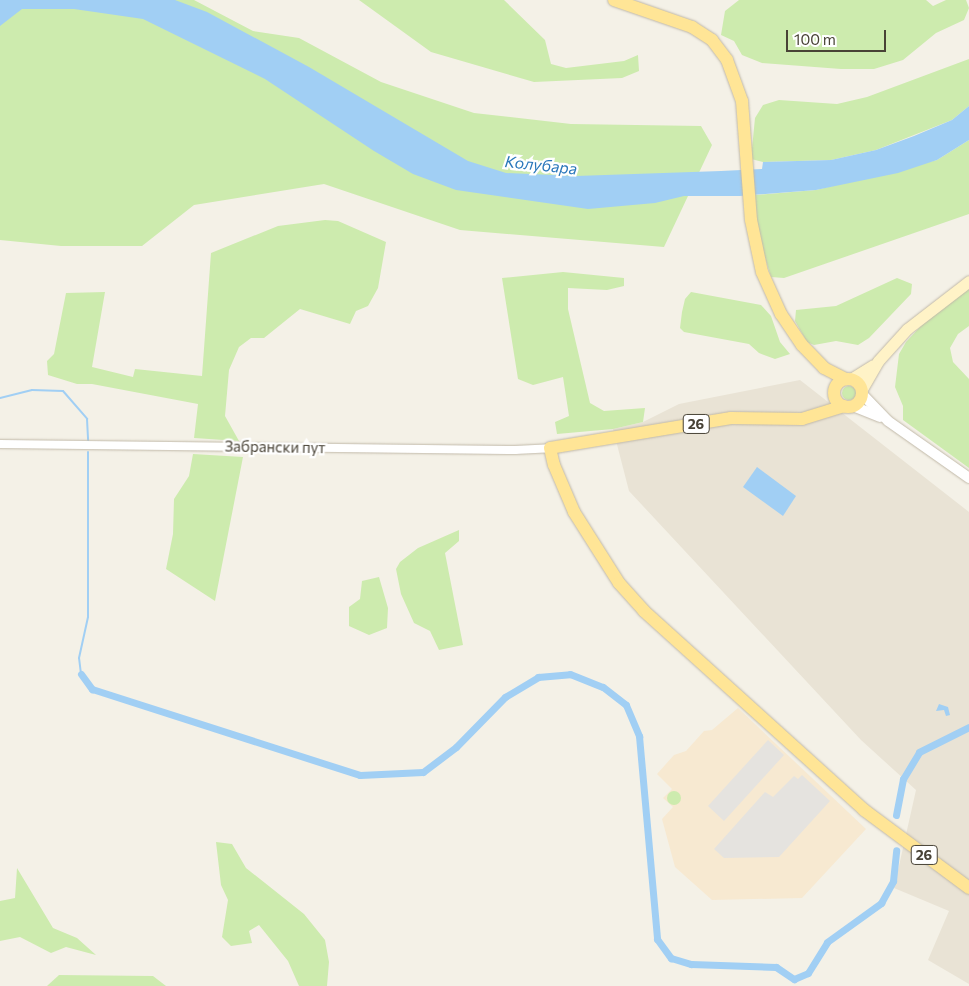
<!DOCTYPE html>
<meta charset="utf-8">
<style>
body{margin:0}
#map{position:relative;width:969px;height:986px;overflow:hidden;background:#f4f1e7;font-family:Commissioner,sans-serif}
div>[style]{position:absolute}
.residential>*{inset:0;background:#e9e3d5}
.commercial>*{inset:0;background:#f7e9d1}
.green>*{inset:0;background:#cdebae}
.round{border-radius:50%}
.parking>*{inset:0;background:#e5e3df}
.water>*{inset:0;background:#a1cff4}
.stream>*{height:2px;margin:-1px;padding:0 1px;transform-origin:1px;border-radius:1px;background:#a1cff4}
.canal>*{height:7px;margin:-3.5px;padding:0 3.5px;transform-origin:3.5px;border-radius:3.5px;background:#a1cff4}
.roads{filter:drop-shadow(0 0 1px #c1b9a9) drop-shadow(0 0 1px #c1b9a9)}
.minor>*{height:8px;margin:-4px;padding:0 4px;transform-origin:4px;border-radius:4px;background:#fff}
.tertiary>*{height:10px;margin:-5px;padding:0 5px;transform-origin:5px;border-radius:5px;background:#fff}
.secondary>*{height:11px;margin:-5.5px;padding:0 5.5px;transform-origin:5.5px;border-radius:5.5px;background:#fff3c7}
.primary>*{height:12px;margin:-6px;padding:0 6px;transform-origin:6px;border-radius:6px;background:#ffe596}
.primary>.ring{margin:-6px;padding:0;box-sizing:content-box;background:none;border:12px solid #ffe596;border-radius:50%}
span{translate:-50% -50%;white-space:nowrap;text-align:center;line-height:1.15;-webkit-text-stroke:4.5px #fff;paint-order:stroke}
.shield-label span{padding:1px 4px;background:#fff;border:1px solid;border-radius:4px;-webkit-text-stroke-width:0}
.shield-label{font-size:14px;color:#484236;font-weight:700}
.street-label{font-size:15px;color:#484236}
.water-label{font-size:16px;color:#2977ba;font-style:italic}
.scale{position:absolute;left:786px;top:30px;width:100px;height:22px;box-sizing:border-box;border:2px solid #484236;border-top:0;padding-left:6px;font-size:15px;line-height:18px;white-space:nowrap;color:#484236;-webkit-text-stroke:4px #fff;paint-order:stroke}
</style>
<div id="map">
<div class="residential">
<i style="clip-path:polygon(800px 380px,969px 512px,969px 984px,928px 960px,949px 911px,894px 888px,916px 790px,861px 740px,629px 491px,613px 429px,643px 422px,679px 404px)"></i>
</div>
<div class="commercial">
<i style="clip-path:polygon(738px 708px,866px 829px,802px 898px,712px 900px,675px 867px,662px 819px,673px 807px,663px 798px,672px 789px,657px 774px,674px 755px,686px 751px,704px 731px,712px 730px)"></i>
</div>
<div class="green">
<i style="clip-path:polygon(0 0,194px 0,253px 31px,299px 38px,381px 82px,474px 113px,571px 124px,701px 126px,712px 145px,664px 247px,460px 230px,324px 184px,194px 205px,142px 246px,61px 246px,0 240px)"></i>
<i style="clip-path:polygon(359px 0,504px 0,545px 40px,551px 64px,566px 68px,624px 61px,638px 55px,639px 71px,622px 78px,534px 82px,431px 52px)"></i>
<i style="clip-path:polygon(739px 0,926px 0,933px 6px,946px 0,966px 0,969px 8px,964px 20px,936px 33px,903px 60px,874px 69px,841px 69px,762px 63px,742px 55px,734px 41px,721px 35px,725px 11px)"></i>
<i style="clip-path:polygon(969px 59px,969px 106px,952px 120px,876px 150px,831px 160px,763px 162px,751px 159px,755px 118px,763px 105px,779px 100px,837px 104px,867px 97px)"></i>
<i style="clip-path:polygon(969px 140px,969px 214px,784px 278px,771px 277px,758px 234px,755px 195px,816px 190px,937px 160px)"></i>
<i style="clip-path:polygon(325px 220px,338px 221px,386px 242px,378px 288px,368px 306px,356px 311px,350px 324px,300px 309px,264px 338px,251px 338px,239px 347px,229px 370px,225px 416px,239px 441px,194px 438px,198px 404px,92px 384px,77px 384px,48px 375px,47px 361px,54px 354px,66px 293px,105px 292px,92px 367px,133px 377px,135px 369px,202px 376px,211px 253px,278px 226px)"></i>
<i style="clip-path:polygon(563px 272px,624px 278px,624px 286px,607px 290px,568px 288px,568px 309px,590px 403px,604px 411px,645px 408px,643px 422px,613px 429px,557px 434px,555px 422px,569px 416px,563px 377px,533px 385px,518px 379px,502px 278px)"></i>
<i style="clip-path:polygon(897px 278px,912px 284px,911px 294px,869px 338px,858px 345px,836px 341px,814px 345px,807px 342px,795px 321px,796px 310px,836px 306px)"></i>
<i style="clip-path:polygon(969px 288px,969px 326px,958px 334px,950px 348px,953px 362px,969px 379px,969px 468px,903px 420px,903px 406px,895px 387px,899px 354px,906px 342px,931px 315px)"></i>
<i style="clip-path:polygon(691px 292px,761px 305px,771px 316px,780px 342px,790px 354px,775px 359px,759px 353px,749px 344px,684px 332px,680px 328px,682px 312px,685px 299px)"></i>
<i class="round" style="left:842px;top:386px;width:14px;height:14px"></i>
<i style="clip-path:polygon(193px 454px,243px 457px,215px 601px,166px 569px,173px 534px,174px 499px,189px 476px)"></i>
<i style="clip-path:polygon(459px 530px,459px 541px,445px 553px,463px 645px,439px 650px,430px 631px,414px 623px,401px 594px,396px 569px,400px 562px,418px 548px)"></i>
<i style="clip-path:polygon(379px 577px,388px 608px,387px 628px,369px 635px,349px 626px,349px 607px,360px 599px,362px 581px)"></i>
<i class="round" style="left:667px;top:791px;width:14px;height:14px"></i>
<i style="clip-path:polygon(216px 842px,232px 844px,246px 868px,304px 914px,325px 940px,329px 962px,327px 986px,299px 986px,288px 961px,259px 925px,249px 931px,252px 943px,231px 946px,222px 937px,228px 900px,221px 885px)"></i>
<i style="clip-path:polygon(17px 868px,53px 928px,77px 938px,96px 955px,66px 947px,51px 953px,20px 937px,0 941px,0 901px,15px 898px)"></i>
<i style="clip-path:polygon(59px 975px,153px 976px,166px 986px,47px 986px)"></i>
</div>
<div class="parking">
<i style="clip-path:polygon(768px 740px,784px 755px,724px 821px,708px 806px)"></i>
<i style="clip-path:polygon(802px 775px,830px 801px,779px 857px,724px 858px,714px 849px,765px 792px,773px 797px,794px 776px,798px 779px)"></i>
</div>
<div class="water">
<i style="clip-path:polygon(0 0,175px 0,207px 12px,309px 67px,468px 161px,506px 173px,576px 176px,721px 171px,762px 169px,763px 162px,831px 160px,876px 150px,914px 136px,952px 120px,969px 106px,969px 140px,937px 160px,898px 173px,816px 190px,740px 196px,684px 196px,655px 203px,588px 209px,456px 190px,413px 174px,374px 151px,265px 79px,143px 19px,74px 9px,22px 9px,0 26px)"></i>
<i style="clip-path:polygon(757px 467px,796px 496px,783px 516px,743px 487px)"></i>
<i style="clip-path:polygon(939px 704px,948px 707px,950px 715px,946px 716px,944px 710px,936px 711px)"></i>
</div>
<div class="stream">
<i style="left:0;top:398px;width:33px;rotate:-14deg"></i>
<i style="left:32px;top:390px;width:31px;rotate:2deg"></i>
<i style="left:63px;top:391px;width:37px;rotate:49deg"></i>
<i style="left:87px;top:419px;width:21px;rotate:87deg"></i>
<i style="left:81px;top:674px;width:16px;rotate:-97deg"></i>
<i style="left:79px;top:658px;width:42px;rotate:-77.6deg"></i>
<i style="left:88px;top:617px;width:165px;rotate:-90deg"></i>
</div>
<div class="canal">
<i style="left:81px;top:674px;width:19px;rotate:54deg"></i>
<i style="left:92px;top:689px;width:281px;rotate:17.8deg"></i>
<i style="left:360px;top:775px;width:63px;rotate:-2.7deg"></i>
<i style="left:423px;top:772px;width:41px;rotate:-37.1deg"></i>
<i style="left:456px;top:747px;width:70px;rotate:-45.6deg"></i>
<i style="left:505px;top:697px;width:39px;rotate:-31deg"></i>
<i style="left:538px;top:677px;width:32px;rotate:-5deg"></i>
<i style="left:570px;top:674px;width:35px;rotate:22deg"></i>
<i style="left:603px;top:687px;width:29px;rotate:38deg"></i>
<i style="left:626px;top:705px;width:34px;rotate:67deg"></i>
<i style="left:639px;top:736px;width:204px;rotate:84.9deg"></i>
<i style="left:657px;top:939px;width:24px;rotate:54deg"></i>
<i style="left:671px;top:958px;width:21px;rotate:17deg"></i>
<i style="left:691px;top:964px;width:85px;rotate:2deg"></i>
<i style="left:776px;top:967px;width:22px;rotate:34deg"></i>
<i style="left:794px;top:979px;width:15px;rotate:-23deg"></i>
<i style="left:808px;top:973px;width:36px;rotate:-58deg"></i>
<i style="left:827px;top:942px;width:67px;rotate:-35.8deg"></i>
<i style="left:881px;top:903px;width:25px;rotate:-61deg"></i>
<i style="left:893px;top:881px;width:31px;rotate:-84deg"></i>
<i style="left:896px;top:815px;width:37px;rotate:-79deg"></i>
<i style="left:903px;top:779px;width:31px;rotate:-59deg"></i>
<i style="left:919px;top:752px;width:56px;rotate:-26.6deg"></i>
</div>
<div class="roads">
<div class="minor">
<i style="left:0;top:444px;width:515px;rotate:0.67deg"></i>
<i style="left:515px;top:450px;width:35px;rotate:-3deg"></i>
</div>
<div class="tertiary">
<i style="left:862px;top:394px;width:37px;rotate:46deg"></i>
<i style="left:888px;top:421px;width:99px;rotate:35.1deg"></i>
<i style="left:853px;top:406px;width:29px;rotate:22deg"></i>
</div>
<div class="secondary">
<i style="left:851px;top:379px;width:26px;rotate:-32deg"></i>
<i style="left:862px;top:389px;width:32px;rotate:-60deg"></i>
<i style="left:878px;top:361px;width:43px;rotate:-47.8deg"></i>
<i style="left:907px;top:329px;width:78px;rotate:-37.7deg"></i>
</div>
<div class="primary">
<i style="left:614px;top:0;width:83px;rotate:19.1deg"></i>
<i style="left:692px;top:27px;width:24px;rotate:33deg"></i>
<i style="left:712px;top:40px;width:25px;rotate:53deg"></i>
<i style="left:727px;top:60px;width:44px;rotate:69.9deg"></i>
<i style="left:742px;top:101px;width:119px;rotate:85.7deg"></i>
<i style="left:751px;top:220px;width:53px;rotate:78.1deg"></i>
<i style="left:762px;top:272px;width:46px;rotate:65.7deg"></i>
<i style="left:781px;top:314px;width:37px;rotate:56deg"></i>
<i style="left:802px;top:345px;width:32px;rotate:46deg"></i>
<i style="left:824px;top:368px;width:25px;rotate:27deg"></i>
<i class="ring" style="left:834px;top:379px;width:16px;height:16px"></i>
<i style="left:844px;top:406px;width:44px;rotate:162.8deg"></i>
<i style="left:802px;top:419px;width:71px;rotate:-179.2deg"></i>
<i style="left:731px;top:418px;width:183px;rotate:170.6deg"></i>
<i style="left:550px;top:448px;width:17px;rotate:77deg"></i>
<i style="left:554px;top:465px;width:51px;rotate:66.9deg"></i>
<i style="left:574px;top:512px;width:84px;rotate:57.6deg"></i>
<i style="left:619px;top:583px;width:38px;rotate:48deg"></i>
<i style="left:644px;top:611px;width:297px;rotate:42.1deg"></i>
<i style="left:864px;top:810px;width:131px;rotate:36.6deg"></i>
</div>
</div>
<div class="shield-label">
<span style="left:696px;top:424px">26</span>
<span style="left:924px;top:855px">26</span>
</div>
<div class="street-label">
<span style="left:275px;top:447px;rotate:1deg">Забрански пут</span>
</div>
<div class="water-label">
<span style="left:541px;top:165px;rotate:6deg">Колубара</span>
</div>
<div class="scale">100 m</div>
</div>
